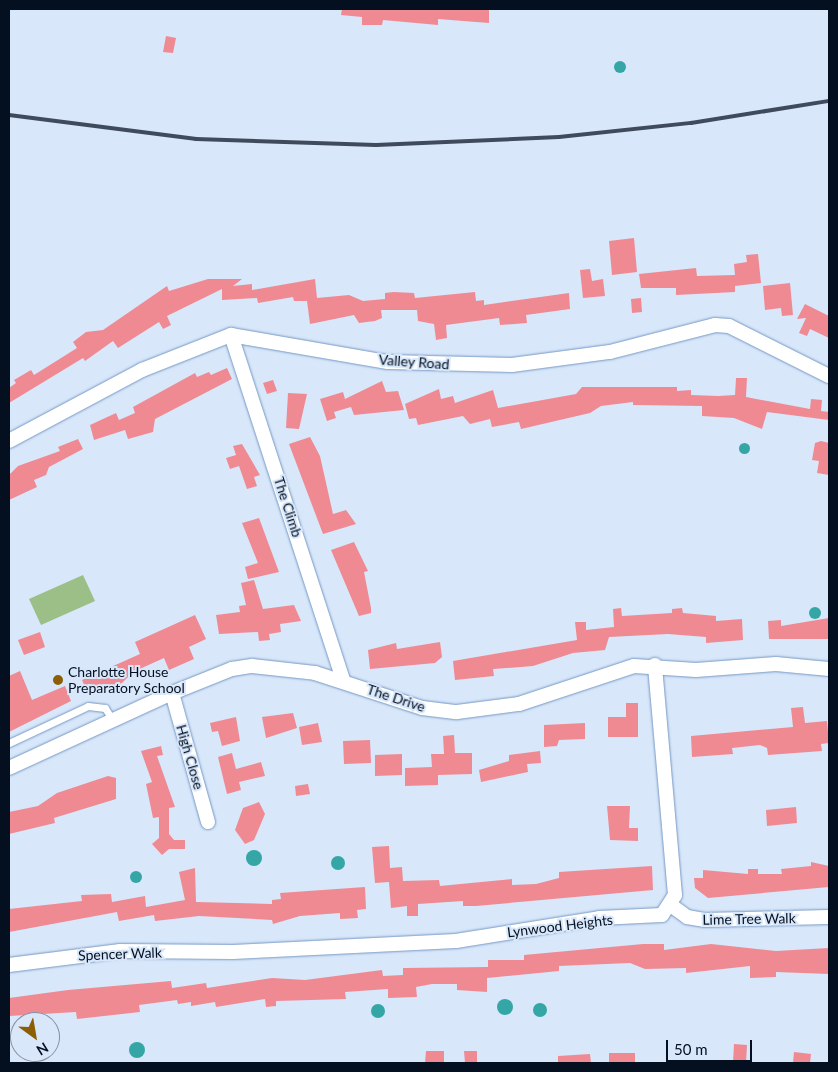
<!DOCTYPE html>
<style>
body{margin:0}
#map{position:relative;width:838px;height:1072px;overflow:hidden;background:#d8e7fa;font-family:Lato,sans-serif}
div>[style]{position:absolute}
.green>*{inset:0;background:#9bbf86}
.water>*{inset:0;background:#35a6a6}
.round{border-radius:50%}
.building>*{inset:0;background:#ef8a93}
.roads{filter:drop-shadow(0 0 1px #7598c3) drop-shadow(0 0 1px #7598c3)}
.lane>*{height:7px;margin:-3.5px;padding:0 3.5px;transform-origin:3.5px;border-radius:3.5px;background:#fff}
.street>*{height:14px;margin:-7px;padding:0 7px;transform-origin:7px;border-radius:7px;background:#fff}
.rail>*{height:4px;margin:-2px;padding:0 2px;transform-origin:2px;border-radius:2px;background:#3f4b5c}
.dots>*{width:14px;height:14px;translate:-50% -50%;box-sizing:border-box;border:2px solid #d8e7fa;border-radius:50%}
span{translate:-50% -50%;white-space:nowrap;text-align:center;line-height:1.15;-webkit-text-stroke:4px #d8e7fa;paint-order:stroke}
.street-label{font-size:14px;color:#041020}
.poi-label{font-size:14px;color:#041020}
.left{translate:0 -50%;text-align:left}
.frame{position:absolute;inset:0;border:10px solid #041020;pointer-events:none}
.north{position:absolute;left:10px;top:1012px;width:50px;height:50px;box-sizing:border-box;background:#d8e7fa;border:1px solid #8391a3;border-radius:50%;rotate:148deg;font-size:14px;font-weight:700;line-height:20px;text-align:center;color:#041020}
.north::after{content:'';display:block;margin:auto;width:18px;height:22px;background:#8c5e05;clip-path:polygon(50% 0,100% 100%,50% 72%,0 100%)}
.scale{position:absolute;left:666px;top:1040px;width:86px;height:22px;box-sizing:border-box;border:2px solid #041020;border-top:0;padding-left:6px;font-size:15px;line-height:18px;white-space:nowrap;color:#041020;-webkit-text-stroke:4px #d8e7fa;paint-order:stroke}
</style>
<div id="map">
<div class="green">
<i style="clip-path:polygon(83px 575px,95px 601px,41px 625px,29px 599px)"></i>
</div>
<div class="water">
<i class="round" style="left:614px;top:61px;width:12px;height:12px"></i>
<i class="round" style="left:738.5px;top:442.5px;width:11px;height:11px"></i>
<i class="round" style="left:809px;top:607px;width:12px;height:12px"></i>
<i class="round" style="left:246px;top:850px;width:16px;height:16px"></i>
<i class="round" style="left:331px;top:856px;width:14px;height:14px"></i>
<i class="round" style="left:130px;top:871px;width:12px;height:12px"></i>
<i class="round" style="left:497px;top:999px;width:16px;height:16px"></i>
<i class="round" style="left:533px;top:1003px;width:14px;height:14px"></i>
<i class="round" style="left:371px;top:1004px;width:14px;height:14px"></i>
<i class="round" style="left:129px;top:1042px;width:16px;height:16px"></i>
</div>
<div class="building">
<i style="clip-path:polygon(342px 9px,489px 9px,489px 23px,438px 19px,438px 25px,383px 20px,382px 25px,362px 25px,362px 17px,341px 15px)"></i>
<i style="clip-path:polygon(166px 36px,176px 38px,173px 53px,163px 52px)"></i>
<i style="clip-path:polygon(634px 238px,637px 272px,612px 275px,609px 241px)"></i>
<i style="clip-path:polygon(758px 254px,761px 283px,735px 286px,735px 292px,676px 295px,676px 288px,641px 288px,639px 274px,696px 268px,697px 276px,735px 275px,734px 264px,747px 262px,746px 255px)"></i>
<i style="clip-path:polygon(590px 269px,592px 281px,603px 279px,605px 296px,583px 298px,580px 270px)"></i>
<i style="clip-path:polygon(208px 279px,242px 279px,233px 286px,252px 284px,252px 290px,315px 279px,317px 298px,349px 295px,363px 301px,385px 299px,385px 293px,394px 292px,414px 293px,415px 298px,475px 292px,476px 301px,484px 300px,484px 305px,569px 293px,570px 309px,526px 315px,527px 323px,500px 325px,499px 318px,446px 325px,447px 338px,436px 340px,434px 324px,418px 321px,417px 310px,381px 310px,382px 318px,375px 321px,359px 323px,354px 315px,310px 324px,307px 301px,294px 301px,293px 297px,258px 303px,257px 298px,222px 300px,222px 289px,167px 316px,171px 325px,163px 329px,159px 322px,118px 348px,113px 341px,85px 361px,83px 358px,9px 403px,9px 388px,16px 383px,14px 380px,31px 370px,34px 375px,77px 348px,73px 342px,86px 332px,103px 330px,167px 286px,169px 291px)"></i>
<i style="clip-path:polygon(790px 283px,793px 315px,782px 316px,781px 308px,765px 310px,763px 286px)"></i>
<i style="clip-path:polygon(641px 298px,642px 312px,632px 313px,631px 299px)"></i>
<i style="clip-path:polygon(805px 304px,829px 316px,829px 338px,810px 329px,807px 336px,799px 333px,806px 318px,797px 319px)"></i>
<i style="clip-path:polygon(227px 368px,232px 379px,155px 419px,153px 432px,128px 439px,125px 430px,94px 440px,90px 425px,116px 413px,119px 420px,135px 413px,133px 407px,195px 373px,197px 377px,209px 372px,211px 375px)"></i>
<i style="clip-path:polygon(736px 378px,747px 378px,746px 397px,810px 409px,811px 399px,822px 400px,821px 411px,829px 412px,829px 420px,767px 412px,762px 429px,734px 418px,702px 416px,702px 406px,633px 405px,633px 402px,601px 406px,590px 413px,521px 429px,519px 422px,492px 427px,490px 419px,470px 424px,463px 416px,418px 425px,416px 418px,409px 419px,405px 404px,439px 389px,441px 399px,453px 396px,455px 403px,493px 390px,498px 408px,576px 394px,582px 387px,677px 387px,677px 391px,691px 390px,691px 395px,718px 396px,735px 395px)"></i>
<i style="clip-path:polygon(273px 380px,277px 391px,267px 394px,263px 383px)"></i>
<i style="clip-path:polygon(382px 381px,386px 392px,398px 391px,404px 410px,354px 415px,351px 407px,334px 412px,336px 418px,327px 421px,320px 399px,343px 392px,345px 399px)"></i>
<i style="clip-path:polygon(288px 393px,307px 394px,299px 429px,286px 428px)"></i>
<i style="clip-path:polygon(310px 437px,320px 456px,333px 514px,346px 510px,356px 524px,323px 534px,289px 444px)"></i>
<i style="clip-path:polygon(78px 439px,83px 449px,49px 467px,46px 475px,34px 480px,37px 487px,9px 500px,9px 475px,18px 466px,60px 451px,58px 447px)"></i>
<i style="clip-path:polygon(821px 441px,829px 443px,829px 475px,817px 473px,819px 461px,812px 460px,815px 443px)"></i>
<i style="clip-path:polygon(242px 444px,260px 475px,254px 477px,257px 486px,247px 489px,239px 466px,230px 469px,226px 458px,236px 455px,233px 446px)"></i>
<i style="clip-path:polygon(259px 518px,279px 572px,248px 579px,245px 567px,258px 563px,242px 523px)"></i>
<i style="clip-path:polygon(354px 542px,368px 571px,364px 572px,371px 608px,371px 613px,359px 616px,331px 550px)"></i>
<i style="clip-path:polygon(254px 580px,263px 609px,294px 605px,301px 621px,280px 624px,281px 632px,269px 634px,270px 640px,259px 641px,258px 632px,219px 634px,216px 615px,240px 612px,239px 606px,246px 605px,241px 583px)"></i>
<i style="clip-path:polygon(621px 608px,622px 616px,672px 613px,672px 609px,682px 608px,683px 613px,716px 616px,716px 621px,742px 619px,743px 640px,706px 643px,706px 637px,668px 634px,609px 637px,605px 650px,573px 653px,533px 666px,493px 669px,494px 676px,455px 680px,453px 661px,577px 640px,575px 622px,586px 622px,586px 630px,614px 627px,613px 609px)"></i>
<i style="clip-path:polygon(195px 615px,206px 639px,189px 647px,194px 659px,169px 670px,164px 658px,133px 672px,122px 683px,88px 694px,82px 680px,140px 654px,135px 642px)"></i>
<i style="clip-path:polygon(829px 618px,829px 639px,769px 639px,768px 621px,781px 620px,781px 626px)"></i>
<i style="clip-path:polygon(40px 632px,45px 647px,24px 655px,18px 640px)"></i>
<i style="clip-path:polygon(440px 642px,442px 657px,435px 663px,370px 669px,368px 650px,396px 643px,397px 649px)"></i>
<i style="clip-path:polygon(20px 671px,32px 700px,65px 686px,71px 701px,9px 732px,9px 676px)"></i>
<i style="clip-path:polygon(626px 703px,638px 703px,638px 737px,608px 737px,608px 717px,626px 717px)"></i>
<i style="clip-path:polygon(803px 707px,805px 723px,827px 721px,829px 743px,821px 744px,822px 751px,768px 755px,767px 748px,760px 745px,732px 748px,733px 754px,692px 757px,691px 736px,793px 727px,791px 708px)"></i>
<i style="clip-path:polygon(293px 713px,297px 728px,266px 738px,262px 717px)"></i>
<i style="clip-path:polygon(236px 717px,240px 741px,222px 746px,218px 731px,212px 732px,210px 723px)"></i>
<i style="clip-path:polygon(318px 723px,322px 742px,302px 745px,299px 727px)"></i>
<i style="clip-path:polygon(585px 723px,585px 739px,559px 740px,557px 746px,544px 747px,544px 725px)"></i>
<i style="clip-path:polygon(454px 735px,455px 753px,472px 753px,472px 774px,438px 775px,438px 785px,405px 786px,405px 768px,432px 767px,431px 754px,444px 754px,443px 736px)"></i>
<i style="clip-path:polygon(370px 740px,371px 763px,344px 764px,343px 741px)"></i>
<i style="clip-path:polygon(161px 746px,163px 755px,157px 756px,175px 807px,169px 808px,169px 834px,174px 840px,185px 840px,185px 849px,169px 849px,162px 855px,152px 844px,159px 838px,159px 817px,153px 818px,146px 784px,152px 782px,141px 751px)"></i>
<i style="clip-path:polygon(540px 751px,541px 763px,527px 764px,528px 772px,481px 782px,479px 770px,509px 761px,509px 755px)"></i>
<i style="clip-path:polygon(232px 753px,236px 769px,261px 762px,265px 776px,239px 782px,241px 790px,227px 794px,218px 757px)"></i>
<i style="clip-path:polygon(402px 754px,402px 775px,375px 776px,375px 755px)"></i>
<i style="clip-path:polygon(108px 776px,116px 778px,116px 799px,54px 818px,55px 823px,9px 834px,9px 812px,38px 806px,57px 793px)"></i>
<i style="clip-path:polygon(308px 784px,310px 794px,296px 796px,295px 786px)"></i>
<i style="clip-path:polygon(259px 802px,265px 814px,254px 840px,245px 844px,235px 830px,243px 808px)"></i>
<i style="clip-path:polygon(607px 806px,630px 806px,629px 828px,638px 828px,638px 841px,610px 840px)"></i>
<i style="clip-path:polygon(796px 807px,797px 823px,767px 826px,766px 810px)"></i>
<i style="clip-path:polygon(389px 846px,390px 868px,402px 867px,403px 881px,439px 880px,440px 886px,512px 879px,512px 885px,536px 884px,559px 878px,559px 872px,652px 866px,653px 890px,476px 906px,463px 906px,463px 901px,418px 904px,418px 916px,407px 916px,407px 906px,391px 908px,389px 882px,375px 883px,372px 847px)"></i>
<i style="clip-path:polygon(811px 862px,829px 866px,829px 887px,708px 898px,695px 888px,694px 878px,703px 878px,703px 870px,748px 874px,748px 869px,758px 869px,758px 874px,782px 874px,781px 869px,811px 866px)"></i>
<i style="clip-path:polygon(195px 868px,196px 902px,272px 904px,272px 900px,281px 899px,280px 893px,365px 887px,366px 909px,357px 910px,358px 918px,340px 919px,340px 913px,300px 916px,273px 924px,272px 920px,199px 916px,155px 921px,154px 915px,119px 921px,117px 912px,9px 932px,9px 909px,82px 901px,81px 895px,111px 894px,112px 902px,145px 896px,146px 907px,185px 900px,179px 872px)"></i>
<i style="clip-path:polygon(643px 944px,664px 944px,664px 950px,711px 944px,776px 951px,829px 948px,829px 974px,776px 972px,776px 977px,750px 978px,750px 966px,686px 973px,686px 968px,645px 969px,630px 963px,559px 966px,559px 971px,487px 978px,487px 992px,457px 990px,457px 984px,432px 984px,416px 987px,417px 997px,388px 998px,388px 989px,345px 992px,346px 999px,276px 1001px,276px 1006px,266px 1007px,265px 999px,216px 1007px,215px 1002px,191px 1006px,191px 1002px,178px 1004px,177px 1000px,139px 1005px,140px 1012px,77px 1019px,76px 1012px,9px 1016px,9px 998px,68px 990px,171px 981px,172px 988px,206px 983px,207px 988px,272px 978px,305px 980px,382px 970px,383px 976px,403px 975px,403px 968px,488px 967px,488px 960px,524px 960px,524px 955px)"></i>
<i style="clip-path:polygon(734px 1044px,747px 1045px,746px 1063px,733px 1063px)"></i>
<i style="clip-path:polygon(426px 1051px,444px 1051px,444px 1063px,425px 1063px)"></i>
<i style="clip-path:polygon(464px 1051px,477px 1051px,477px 1063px,465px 1063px)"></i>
<i style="clip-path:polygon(794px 1052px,811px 1054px,810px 1063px,793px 1063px)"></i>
<i style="clip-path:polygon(609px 1053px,635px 1053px,635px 1063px,609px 1063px)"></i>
<i style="clip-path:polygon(590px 1054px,591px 1063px,558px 1063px,558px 1056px)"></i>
</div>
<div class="roads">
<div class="lane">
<i style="left:9px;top:743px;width:87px;rotate:-25.1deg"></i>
<i style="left:88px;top:706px;width:17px;rotate:7deg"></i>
<i style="left:105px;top:708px;width:15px;rotate:58deg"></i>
</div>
<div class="street">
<i style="left:231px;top:335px;width:363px;rotate:72deg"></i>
<i style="left:9px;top:441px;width:151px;rotate:-28.1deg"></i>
<i style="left:142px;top:370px;width:96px;rotate:-21.5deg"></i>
<i style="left:231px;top:335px;width:159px;rotate:9.8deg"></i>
<i style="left:388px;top:362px;width:124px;rotate:1.4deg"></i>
<i style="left:512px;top:365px;width:99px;rotate:-7.6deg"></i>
<i style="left:610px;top:352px;width:108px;rotate:-14.4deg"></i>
<i style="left:715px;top:325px;width:14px;rotate:4deg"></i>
<i style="left:729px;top:326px;width:112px;rotate:26.6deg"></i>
<i style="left:172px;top:693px;width:134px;rotate:74.4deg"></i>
<i style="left:9px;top:768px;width:179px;rotate:-24.7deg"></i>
<i style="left:172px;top:693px;width:65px;rotate:-21.8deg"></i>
<i style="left:232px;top:669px;width:20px;rotate:-9deg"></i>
<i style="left:252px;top:666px;width:63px;rotate:6.3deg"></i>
<i style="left:315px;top:673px;width:113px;rotate:18.1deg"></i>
<i style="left:422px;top:708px;width:35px;rotate:7deg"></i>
<i style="left:457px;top:712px;width:63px;rotate:-7.4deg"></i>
<i style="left:519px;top:704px;width:121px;rotate:-18.3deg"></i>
<i style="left:634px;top:666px;width:62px;rotate:3.7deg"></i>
<i style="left:696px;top:670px;width:80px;rotate:-4.3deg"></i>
<i style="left:776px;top:664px;width:53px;rotate:5.4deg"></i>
<i style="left:672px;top:906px;width:19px;rotate:36deg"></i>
<i style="left:687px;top:917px;width:17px;rotate:10deg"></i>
<i style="left:704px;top:920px;width:125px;rotate:-1.4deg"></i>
<i style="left:9px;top:965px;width:112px;rotate:-7.2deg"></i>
<i style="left:120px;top:951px;width:113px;rotate:0.5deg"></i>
<i style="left:233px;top:952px;width:223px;rotate:-2.8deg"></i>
<i style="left:456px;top:941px;width:145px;rotate:-9.1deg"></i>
<i style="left:599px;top:918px;width:63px;rotate:-2.7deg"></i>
<i style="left:662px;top:915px;width:24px;rotate:-57deg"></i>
<i style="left:675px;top:895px;width:231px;rotate:-95deg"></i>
</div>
</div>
<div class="rail">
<i style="left:9px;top:115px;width:189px;rotate:7.3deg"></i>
<i style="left:196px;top:139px;width:180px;rotate:1.9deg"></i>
<i style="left:376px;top:145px;width:183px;rotate:-2.5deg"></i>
<i style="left:559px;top:137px;width:133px;rotate:-6.1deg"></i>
<i style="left:691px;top:123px;width:140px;rotate:-9.1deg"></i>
</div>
<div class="dots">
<i style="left:58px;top:680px;background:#8c5e05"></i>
</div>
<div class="street-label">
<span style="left:414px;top:362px;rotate:4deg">Valley Road</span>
<span style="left:288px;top:507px;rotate:72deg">The Climb</span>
<span style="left:396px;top:698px;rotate:18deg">The Drive</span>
<span style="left:190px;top:757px;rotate:74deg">High Close</span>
<span style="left:749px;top:919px;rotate:-1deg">Lime Tree Walk</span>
<span style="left:560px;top:926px;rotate:-7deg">Lynwood Heights</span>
<span style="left:120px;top:954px;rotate:-2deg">Spencer Walk</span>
</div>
<div class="poi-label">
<span class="left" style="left:68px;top:680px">Charlotte House<br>Preparatory School</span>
</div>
<div class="frame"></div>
<div class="north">N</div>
<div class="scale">50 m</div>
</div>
